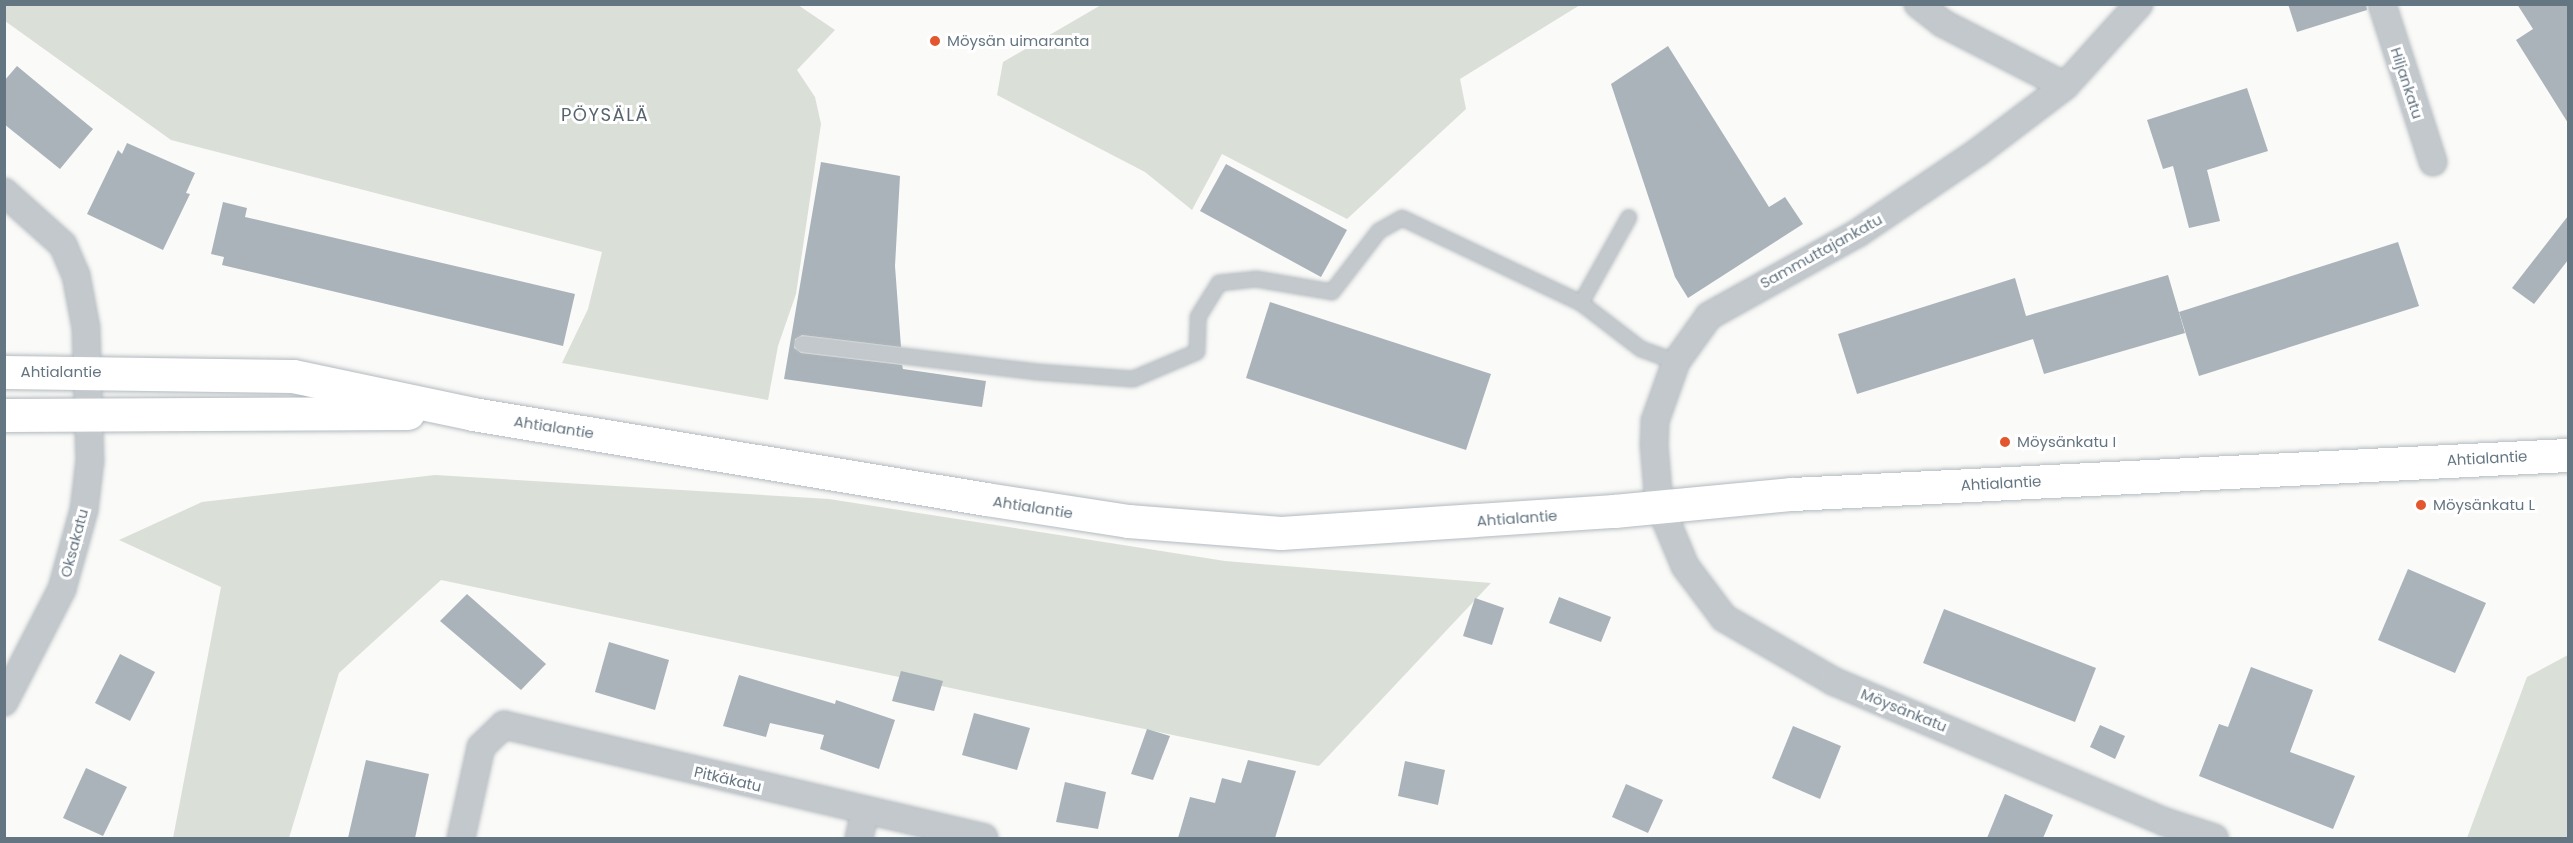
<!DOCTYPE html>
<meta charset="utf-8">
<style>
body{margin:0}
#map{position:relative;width:2573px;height:843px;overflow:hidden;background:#fafaf8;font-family:Poppins,sans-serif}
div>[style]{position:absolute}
.green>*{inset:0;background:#dadfd7}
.building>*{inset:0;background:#aab3b9}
.roads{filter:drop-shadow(0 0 2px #b3babf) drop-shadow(0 0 2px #b3babf)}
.service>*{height:14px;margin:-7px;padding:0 7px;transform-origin:7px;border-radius:7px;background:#c3c8cc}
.minor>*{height:26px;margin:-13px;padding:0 13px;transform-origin:13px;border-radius:13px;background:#c3c8cc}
.secondary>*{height:33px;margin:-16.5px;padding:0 16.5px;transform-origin:16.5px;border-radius:16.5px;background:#fff}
.dots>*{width:16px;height:16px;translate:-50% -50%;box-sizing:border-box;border:3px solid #fff;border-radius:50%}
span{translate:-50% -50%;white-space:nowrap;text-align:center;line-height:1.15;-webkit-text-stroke:6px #fff;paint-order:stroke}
.poi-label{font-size:15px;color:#657683}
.left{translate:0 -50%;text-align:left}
.street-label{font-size:15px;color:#657683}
.quarter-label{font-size:18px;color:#57646e;letter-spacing:1.5px}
.frame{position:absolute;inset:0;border:6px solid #657683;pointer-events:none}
</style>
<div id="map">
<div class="green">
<i style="clip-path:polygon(5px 4px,798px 5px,835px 30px,797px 70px,815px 97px,821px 124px,796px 294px,778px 346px,768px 400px,562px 363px,588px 309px,602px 252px,171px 140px,5px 21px)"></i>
<i style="clip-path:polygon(1101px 5px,1101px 4px,1580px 5px,1460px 79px,1466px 109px,1347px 219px,1222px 154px,1192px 210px,1145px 172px,997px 95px,1003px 62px)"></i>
<i style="clip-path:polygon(435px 475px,829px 499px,1225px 561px,1491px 583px,1319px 766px,441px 580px,339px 673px,289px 838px,173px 838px,221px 587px,119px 540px,202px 502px)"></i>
<i style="clip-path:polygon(2568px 655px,2568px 838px,2467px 838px,2527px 677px)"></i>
</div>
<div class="building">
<i style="clip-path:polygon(2288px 4px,2366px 4px,2367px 10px,2297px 32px)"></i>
<i style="clip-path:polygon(2517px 4px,2568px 4px,2568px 123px,2516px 40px,2533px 29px)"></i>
<i style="clip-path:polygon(1668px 46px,1769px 207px,1785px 197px,1803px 224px,1688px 298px,1675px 277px,1611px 84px)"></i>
<i style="clip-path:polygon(17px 66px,93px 129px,60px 169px,4px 124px,4px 81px)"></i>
<i style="clip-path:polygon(2247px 88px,2268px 151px,2207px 170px,2220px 221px,2189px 228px,2173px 166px,2163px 169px,2147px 120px)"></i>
<i style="clip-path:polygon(127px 143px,195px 173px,186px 193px,190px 194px,163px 250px,87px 214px,118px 150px,122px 154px)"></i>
<i style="clip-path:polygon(821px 162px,900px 176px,895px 266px,901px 347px,802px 335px,795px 339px,794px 348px,801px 353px,902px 365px,903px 369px,986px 381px,982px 407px,784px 379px)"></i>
<i style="clip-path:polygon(1226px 164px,1347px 230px,1321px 277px,1200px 211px)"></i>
<i style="clip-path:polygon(223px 202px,247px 208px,245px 217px,575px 294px,563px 346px,222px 265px,224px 257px,211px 254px)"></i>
<i style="clip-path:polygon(2568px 216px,2568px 260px,2534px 304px,2512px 288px)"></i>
<i style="clip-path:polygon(2398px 242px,2419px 306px,2199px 376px,2179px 312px)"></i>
<i style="clip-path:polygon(2168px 275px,2185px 333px,2044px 374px,2033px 339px,1857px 394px,1838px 334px,2015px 278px,2026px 316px)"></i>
<i style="clip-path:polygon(1270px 302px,1491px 374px,1466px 450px,1246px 378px)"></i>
<i style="clip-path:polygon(2408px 569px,2486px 603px,2455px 673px,2378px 640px)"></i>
<i style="clip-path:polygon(467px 594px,546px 664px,521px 690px,440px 621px)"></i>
<i style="clip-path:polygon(1559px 597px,1611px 617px,1601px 642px,1549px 623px)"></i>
<i style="clip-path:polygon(1475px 598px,1504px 608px,1492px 645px,1463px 636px)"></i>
<i style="clip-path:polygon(1944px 609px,2096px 668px,2075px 722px,1923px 663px)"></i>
<i style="clip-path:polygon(609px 642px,669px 660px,655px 710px,595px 692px)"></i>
<i style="clip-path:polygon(120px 654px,155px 672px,130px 721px,95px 703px)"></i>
<i style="clip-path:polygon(2251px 667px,2313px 690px,2290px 752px,2355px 776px,2333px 829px,2199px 776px,2219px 724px,2228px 727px)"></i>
<i style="clip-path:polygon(901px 671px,943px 681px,934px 711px,892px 701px)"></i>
<i style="clip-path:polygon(739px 675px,835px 704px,836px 700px,895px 720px,879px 769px,820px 749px,824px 735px,770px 723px,766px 737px,723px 726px)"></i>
<i style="clip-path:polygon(974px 713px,1030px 728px,1017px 770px,962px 755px)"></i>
<i style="clip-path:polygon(2100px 725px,2125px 736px,2115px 759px,2090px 747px)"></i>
<i style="clip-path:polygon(1793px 726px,1841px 746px,1820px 799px,1772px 778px)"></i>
<i style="clip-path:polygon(1147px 729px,1170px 736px,1153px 780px,1131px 774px)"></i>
<i style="clip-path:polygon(366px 760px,429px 774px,415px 838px,348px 838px)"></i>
<i style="clip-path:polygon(1248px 760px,1296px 771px,1275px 838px,1178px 838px,1190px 797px,1215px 803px,1222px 778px,1241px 783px)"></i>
<i style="clip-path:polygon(1405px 761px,1445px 770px,1438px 805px,1398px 796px)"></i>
<i style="clip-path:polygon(86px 768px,127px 787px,103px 836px,63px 818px)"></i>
<i style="clip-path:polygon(1065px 782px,1106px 792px,1098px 829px,1056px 822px)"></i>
<i style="clip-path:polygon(1626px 784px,1663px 800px,1648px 833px,1612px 817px)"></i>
<i style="clip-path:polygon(2005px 794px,2053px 815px,2043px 838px,1987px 838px)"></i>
</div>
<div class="roads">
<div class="service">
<i style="left:1581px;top:303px;width:98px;rotate:-60.8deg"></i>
<i style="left:802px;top:344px;width:237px;rotate:6.8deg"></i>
<i style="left:1037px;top:372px;width:96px;rotate:4.2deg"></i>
<i style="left:1133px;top:379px;width:69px;rotate:-22.9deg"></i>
<i style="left:1197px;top:352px;width:35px;rotate:-88deg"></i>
<i style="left:1198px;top:317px;width:40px;rotate:-58deg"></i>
<i style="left:1219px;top:283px;width:37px;rotate:-6deg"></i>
<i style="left:1256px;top:279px;width:77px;rotate:9.7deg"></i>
<i style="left:1332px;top:292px;width:77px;rotate:-52.4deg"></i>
<i style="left:1379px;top:231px;width:26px;rotate:-29deg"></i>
<i style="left:1402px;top:218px;width:198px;rotate:25.4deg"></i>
<i style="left:1581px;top:303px;width:76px;rotate:37.5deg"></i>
<i style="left:1641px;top:349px;width:37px;rotate:20deg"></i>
</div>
<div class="minor">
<i style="left:1918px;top:4px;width:31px;rotate:38deg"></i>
<i style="left:1942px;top:23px;width:138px;rotate:27.1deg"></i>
<i style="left:2139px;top:4px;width:110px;rotate:132.1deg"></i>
<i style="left:2065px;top:86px;width:109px;rotate:142.8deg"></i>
<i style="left:1978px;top:152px;width:145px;rotate:146deg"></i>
<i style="left:1858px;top:233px;width:171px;rotate:150.9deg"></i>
<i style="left:1709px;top:316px;width:57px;rotate:125.7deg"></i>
<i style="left:1676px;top:362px;width:63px;rotate:109.6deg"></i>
<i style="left:1655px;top:421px;width:23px;rotate:92deg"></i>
<i style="left:1654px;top:444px;width:60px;rotate:85.2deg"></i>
<i style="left:1659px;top:504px;width:67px;rotate:67.2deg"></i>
<i style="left:1685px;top:566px;width:65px;rotate:53.1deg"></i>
<i style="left:1724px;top:618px;width:126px;rotate:30deg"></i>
<i style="left:1833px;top:681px;width:361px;rotate:23deg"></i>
<i style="left:2165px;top:822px;width:52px;rotate:18.1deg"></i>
<i style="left:2382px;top:4px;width:166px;rotate:72.1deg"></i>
<i style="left:4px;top:192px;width:79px;rotate:41.9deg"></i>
<i style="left:63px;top:245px;width:33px;rotate:67deg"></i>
<i style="left:76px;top:275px;width:54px;rotate:79.3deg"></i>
<i style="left:86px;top:328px;width:132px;rotate:88.3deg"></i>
<i style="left:90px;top:460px;width:50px;rotate:96.8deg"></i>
<i style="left:84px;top:510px;width:82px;rotate:105.6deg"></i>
<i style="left:62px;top:589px;width:127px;rotate:117.2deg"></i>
<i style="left:461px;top:838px;width:93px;rotate:-77.6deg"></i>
<i style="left:481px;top:747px;width:32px;rotate:-44deg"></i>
<i style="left:504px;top:725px;width:493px;rotate:13.2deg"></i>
<i style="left:859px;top:838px;width:28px;rotate:-77deg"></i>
</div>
<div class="secondary">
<i style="left:4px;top:372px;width:289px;rotate:0.8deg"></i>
<i style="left:293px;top:376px;width:184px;rotate:11.9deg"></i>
<i style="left:473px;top:414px;width:520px;rotate:9.41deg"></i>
<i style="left:986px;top:499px;width:144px;rotate:8.8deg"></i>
<i style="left:1128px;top:521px;width:153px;rotate:4.5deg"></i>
<i style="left:1281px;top:533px;width:334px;rotate:-3.8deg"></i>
<i style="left:1614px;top:511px;width:179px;rotate:-5.5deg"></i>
<i style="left:1792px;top:494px;width:777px;rotate:-2.88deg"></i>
<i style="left:4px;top:415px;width:404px;rotate:-0.3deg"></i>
</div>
</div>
<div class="dots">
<i style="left:935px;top:41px;background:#e4572e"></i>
<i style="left:2005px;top:442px;background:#e4572e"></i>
<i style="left:2421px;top:505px;background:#e4572e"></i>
</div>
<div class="poi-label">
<span class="left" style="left:947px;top:41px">Möysän uimaranta</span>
<span class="left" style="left:2017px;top:442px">Möysänkatu I</span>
<span class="left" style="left:2433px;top:505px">Möysänkatu L</span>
</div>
<div class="street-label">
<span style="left:2407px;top:83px;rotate:72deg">Hiljankatu</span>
<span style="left:1821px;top:251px;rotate:-29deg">Sammuttajankatu</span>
<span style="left:61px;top:372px">Ahtialantie</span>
<span style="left:554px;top:427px;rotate:9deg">Ahtialantie</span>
<span style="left:2487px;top:458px;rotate:-3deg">Ahtialantie</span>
<span style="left:2001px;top:483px;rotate:-3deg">Ahtialantie</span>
<span style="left:1033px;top:507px;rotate:9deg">Ahtialantie</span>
<span style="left:1517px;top:518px;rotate:-4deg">Ahtialantie</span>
<span style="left:74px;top:543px;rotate:-75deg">Oksakatu</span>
<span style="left:1904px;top:710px;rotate:22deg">Möysänkatu</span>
<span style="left:728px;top:779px;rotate:13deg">Pitkäkatu</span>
</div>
<div class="quarter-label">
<span style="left:605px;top:115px">PÖYSÄLÄ</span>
</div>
<div class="frame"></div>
</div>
